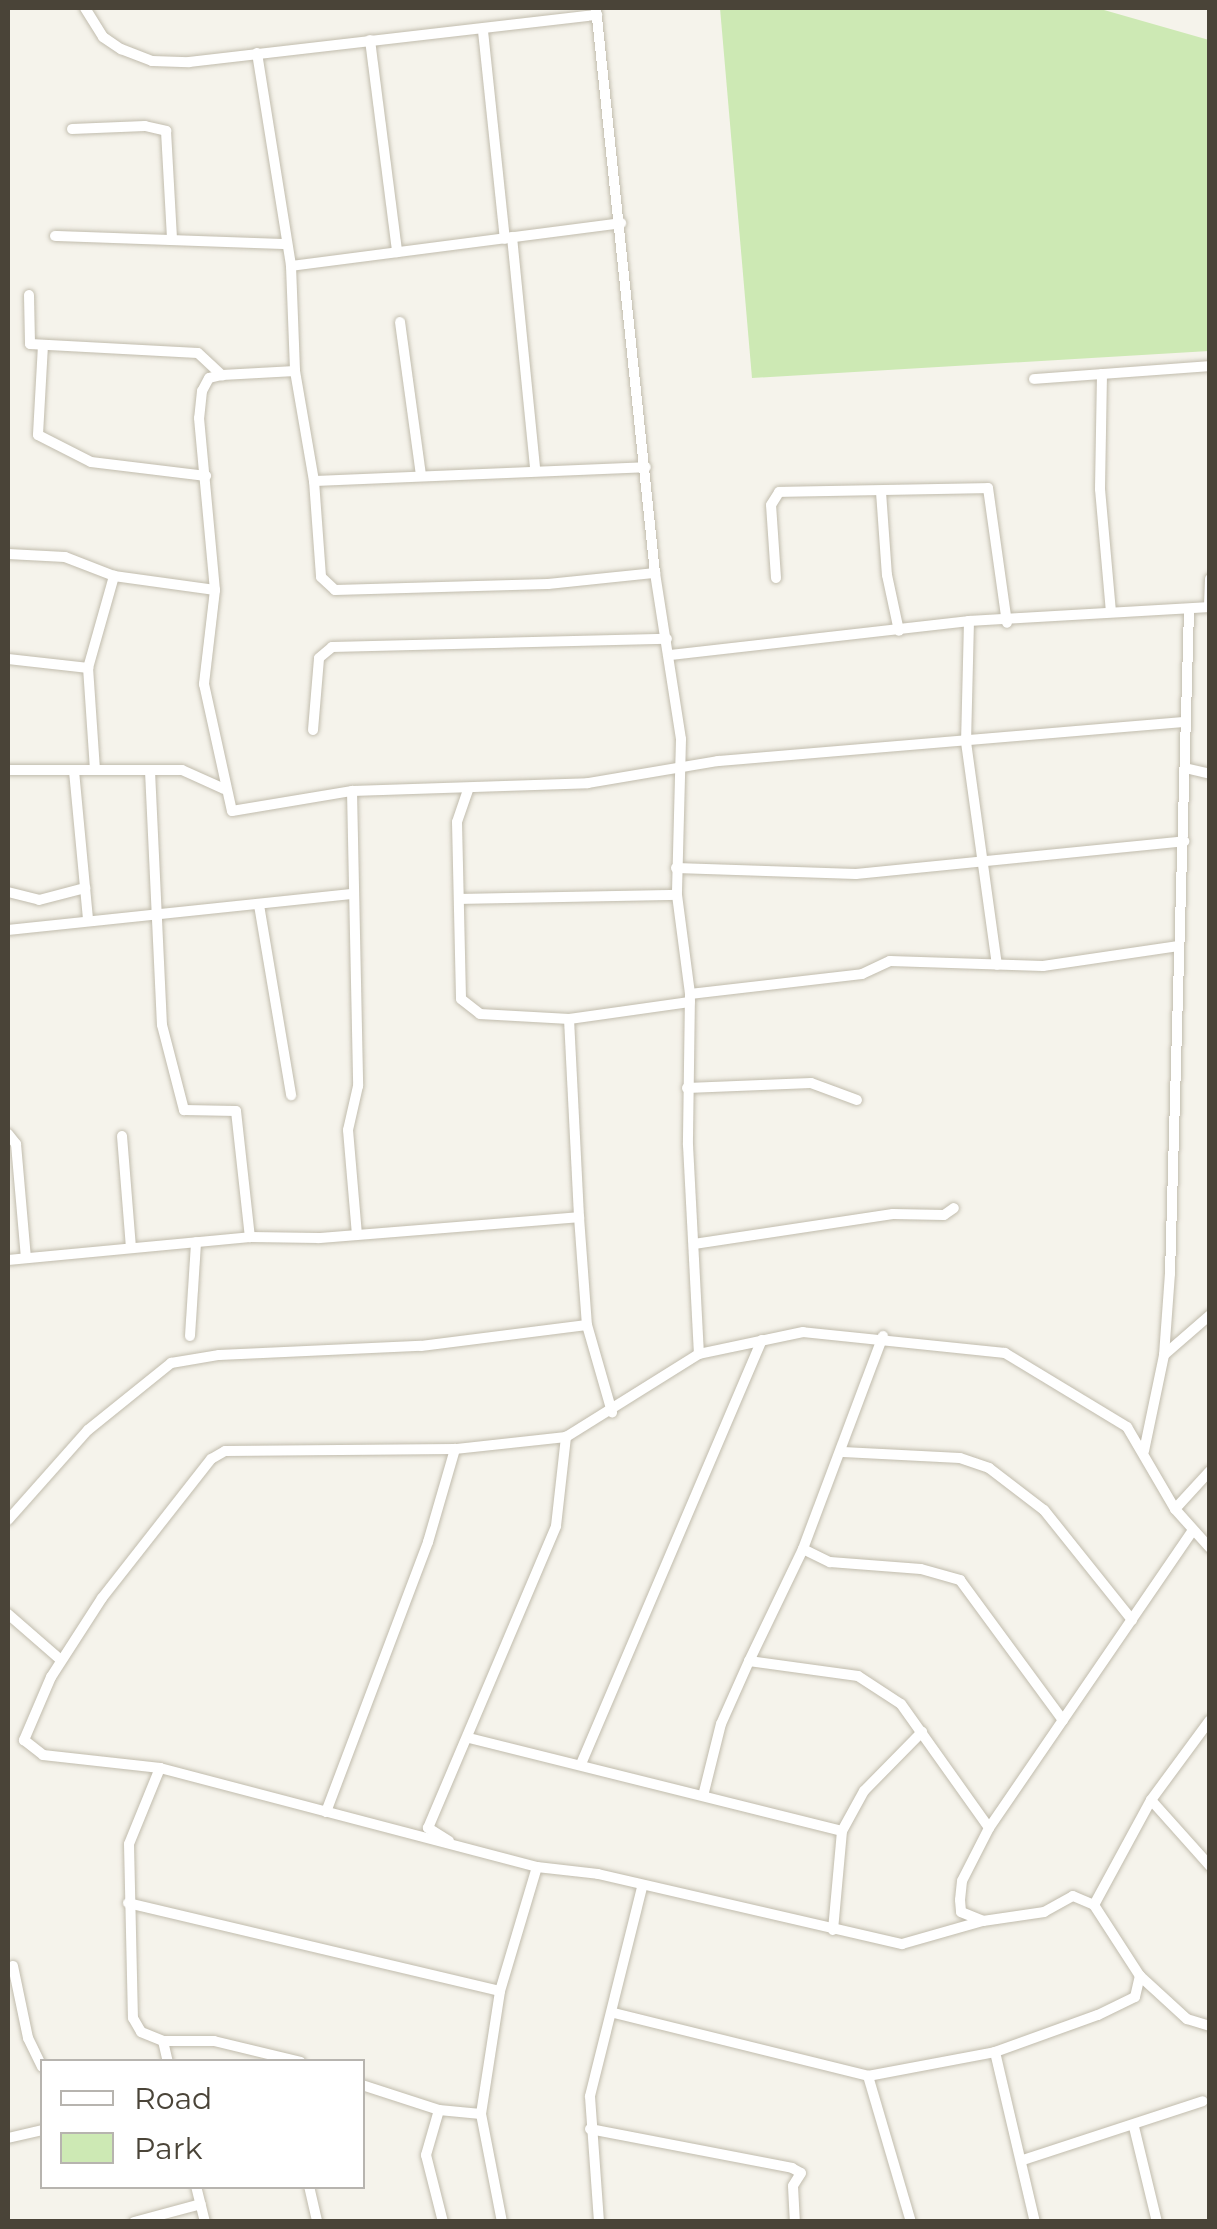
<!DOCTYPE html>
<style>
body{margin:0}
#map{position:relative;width:1217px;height:2229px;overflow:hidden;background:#f5f3eb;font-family:Montserrat,sans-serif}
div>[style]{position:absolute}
.green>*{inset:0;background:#cde9b4}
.roads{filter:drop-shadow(0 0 2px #c1bcad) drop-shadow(0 0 2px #c1bcad)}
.minor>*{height:10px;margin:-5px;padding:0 5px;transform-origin:5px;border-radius:5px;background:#fff}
span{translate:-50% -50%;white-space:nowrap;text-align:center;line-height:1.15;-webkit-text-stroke:8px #fff;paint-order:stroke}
.frame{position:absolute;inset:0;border:10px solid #4a4438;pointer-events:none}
.legend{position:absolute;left:40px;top:2059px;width:325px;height:130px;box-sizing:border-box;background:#fff;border:2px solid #b7b4af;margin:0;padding:12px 18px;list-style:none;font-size:30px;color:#4a4438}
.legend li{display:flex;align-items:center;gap:20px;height:50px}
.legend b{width:50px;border:2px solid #b7b4af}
</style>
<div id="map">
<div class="green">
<i style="clip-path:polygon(720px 8px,1097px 8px,1209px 40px,1209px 351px,752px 378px)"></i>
</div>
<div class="roads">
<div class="minor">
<i style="left:85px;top:8px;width:34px;rotate:58deg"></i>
<i style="left:103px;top:37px;width:22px;rotate:34deg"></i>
<i style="left:121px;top:49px;width:33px;rotate:21deg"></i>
<i style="left:152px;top:61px;width:37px;rotate:2deg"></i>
<i style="left:189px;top:62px;width:411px;rotate:-6.6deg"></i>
<i style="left:596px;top:8px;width:568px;rotate:84.04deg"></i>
<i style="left:655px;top:573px;width:168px;rotate:81.1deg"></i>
<i style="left:681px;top:739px;width:156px;rotate:91.5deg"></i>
<i style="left:677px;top:895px;width:100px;rotate:82.5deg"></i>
<i style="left:690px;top:994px;width:151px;rotate:90.8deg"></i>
<i style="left:688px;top:1145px;width:209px;rotate:87deg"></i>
<i style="left:483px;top:31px;width:209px;rotate:84deg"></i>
<i style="left:370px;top:40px;width:214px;rotate:82.7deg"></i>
<i style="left:257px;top:53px;width:216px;rotate:80.9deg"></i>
<i style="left:291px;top:266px;width:105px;rotate:87.8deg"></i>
<i style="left:295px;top:371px;width:112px;rotate:80.2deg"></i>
<i style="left:314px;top:481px;width:332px;rotate:-2.4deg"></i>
<i style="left:72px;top:129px;width:73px;rotate:-2.4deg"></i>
<i style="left:145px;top:126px;width:22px;rotate:13deg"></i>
<i style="left:166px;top:131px;width:108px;rotate:86.8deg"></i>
<i style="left:55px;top:236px;width:230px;rotate:2deg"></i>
<i style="left:512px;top:237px;width:233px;rotate:84.3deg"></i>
<i style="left:291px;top:266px;width:333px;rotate:-7.4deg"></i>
<i style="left:29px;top:295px;width:49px;rotate:88.8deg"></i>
<i style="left:30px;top:344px;width:168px;rotate:3.1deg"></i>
<i style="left:198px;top:353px;width:33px;rotate:43deg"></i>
<i style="left:400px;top:322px;width:155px;rotate:82.2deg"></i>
<i style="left:43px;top:345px;width:90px;rotate:93.2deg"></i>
<i style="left:38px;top:435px;width:59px;rotate:27deg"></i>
<i style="left:91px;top:462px;width:116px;rotate:6.9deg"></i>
<i style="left:295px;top:371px;width:73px;rotate:176.9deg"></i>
<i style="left:222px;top:375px;width:13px;rotate:167deg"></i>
<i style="left:209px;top:378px;width:15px;rotate:118deg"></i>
<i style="left:202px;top:391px;width:27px;rotate:96deg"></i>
<i style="left:199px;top:418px;width:173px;rotate:84.7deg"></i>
<i style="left:215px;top:590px;width:95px;rotate:96.7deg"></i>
<i style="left:204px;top:684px;width:130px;rotate:77.6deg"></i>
<i style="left:232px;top:811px;width:122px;rotate:-9.5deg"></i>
<i style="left:352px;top:791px;width:236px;rotate:-1.9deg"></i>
<i style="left:588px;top:783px;width:132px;rotate:-9.6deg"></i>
<i style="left:718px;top:761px;width:468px;rotate:-4.8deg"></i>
<i style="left:1102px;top:374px;width:115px;rotate:91deg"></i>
<i style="left:1100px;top:489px;width:123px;rotate:84.9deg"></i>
<i style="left:1034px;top:379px;width:176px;rotate:-4.2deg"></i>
<i style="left:314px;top:481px;width:96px;rotate:85.8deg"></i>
<i style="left:321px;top:577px;width:19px;rotate:43deg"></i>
<i style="left:335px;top:590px;width:213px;rotate:-1.6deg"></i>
<i style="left:548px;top:584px;width:108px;rotate:-5.9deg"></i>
<i style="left:881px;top:492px;width:83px;rotate:85.9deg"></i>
<i style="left:887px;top:575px;width:57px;rotate:77.9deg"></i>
<i style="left:8px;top:554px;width:57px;rotate:3deg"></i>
<i style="left:65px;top:557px;width:53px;rotate:21.2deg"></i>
<i style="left:114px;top:576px;width:102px;rotate:7.9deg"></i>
<i style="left:776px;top:578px;width:73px;rotate:-93.9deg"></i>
<i style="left:771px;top:505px;width:15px;rotate:-58deg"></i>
<i style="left:779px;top:492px;width:209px;rotate:-1.1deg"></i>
<i style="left:988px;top:488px;width:136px;rotate:82deg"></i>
<i style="left:1209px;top:607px;width:28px;rotate:-88deg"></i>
<i style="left:969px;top:621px;width:121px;rotate:91.4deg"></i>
<i style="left:966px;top:742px;width:225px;rotate:82.1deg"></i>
<i style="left:671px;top:655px;width:300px;rotate:-6.5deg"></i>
<i style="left:969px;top:621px;width:241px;rotate:-3.3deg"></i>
<i style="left:8px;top:659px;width:81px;rotate:6.4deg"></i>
<i style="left:313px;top:730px;width:72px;rotate:-85.2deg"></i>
<i style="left:319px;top:658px;width:17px;rotate:-40deg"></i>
<i style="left:332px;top:647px;width:335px;rotate:-1.4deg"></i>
<i style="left:1185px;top:768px;width:26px;rotate:13deg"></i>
<i style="left:8px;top:770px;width:174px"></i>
<i style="left:182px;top:770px;width:46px;rotate:24.3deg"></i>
<i style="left:95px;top:770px;width:102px;rotate:-93.9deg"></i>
<i style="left:88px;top:668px;width:96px;rotate:-74.2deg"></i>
<i style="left:74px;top:771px;width:150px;rotate:84.6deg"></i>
<i style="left:150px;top:771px;width:254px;rotate:87.3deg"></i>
<i style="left:162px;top:1025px;width:88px;rotate:75.5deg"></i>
<i style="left:184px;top:1110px;width:52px;rotate:1.1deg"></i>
<i style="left:236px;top:1111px;width:127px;rotate:83.7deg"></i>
<i style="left:468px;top:790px;width:34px;rotate:109deg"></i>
<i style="left:457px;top:822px;width:177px;rotate:88.7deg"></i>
<i style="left:461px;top:999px;width:24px;rotate:38deg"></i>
<i style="left:480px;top:1014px;width:89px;rotate:3.2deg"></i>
<i style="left:569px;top:1019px;width:198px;rotate:87.1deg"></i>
<i style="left:352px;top:791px;width:295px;rotate:88.8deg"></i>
<i style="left:358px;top:1086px;width:45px;rotate:102.8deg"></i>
<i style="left:348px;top:1130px;width:105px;rotate:85.1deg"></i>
<i style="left:676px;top:868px;width:180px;rotate:1.9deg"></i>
<i style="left:856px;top:874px;width:330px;rotate:-5.7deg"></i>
<i style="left:8px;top:892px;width:32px;rotate:14deg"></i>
<i style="left:39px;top:900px;width:48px;rotate:-14.6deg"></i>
<i style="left:462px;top:899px;width:215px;rotate:-1.1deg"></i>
<i style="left:259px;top:905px;width:193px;rotate:80.4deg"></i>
<i style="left:8px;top:930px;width:345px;rotate:-6deg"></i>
<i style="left:690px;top:994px;width:173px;rotate:-6.6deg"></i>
<i style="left:862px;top:974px;width:31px;rotate:-25deg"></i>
<i style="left:890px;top:961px;width:153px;rotate:1.9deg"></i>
<i style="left:1043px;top:966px;width:137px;rotate:-8.4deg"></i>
<i style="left:569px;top:1019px;width:122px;rotate:-8deg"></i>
<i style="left:687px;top:1088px;width:124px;rotate:-2.3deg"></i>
<i style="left:811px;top:1083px;width:49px;rotate:20.3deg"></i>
<i style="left:8px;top:1134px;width:13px;rotate:51deg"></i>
<i style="left:16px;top:1144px;width:114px;rotate:85deg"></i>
<i style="left:122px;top:1136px;width:112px;rotate:85.4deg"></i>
<i style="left:694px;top:1244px;width:201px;rotate:-8.6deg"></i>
<i style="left:893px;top:1214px;width:51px;rotate:1.1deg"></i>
<i style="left:944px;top:1215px;width:12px;rotate:-35deg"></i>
<i style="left:8px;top:1260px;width:243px;rotate:-5.4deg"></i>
<i style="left:250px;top:1237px;width:69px;rotate:0.8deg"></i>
<i style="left:319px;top:1238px;width:261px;rotate:-4.6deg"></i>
<i style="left:579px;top:1217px;width:108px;rotate:85.8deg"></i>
<i style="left:587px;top:1325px;width:91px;rotate:74deg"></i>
<i style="left:190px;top:1336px;width:94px;rotate:-86.3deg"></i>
<i style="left:883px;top:1336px;width:228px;rotate:110.6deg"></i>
<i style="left:803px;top:1549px;width:124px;rotate:115.7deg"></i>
<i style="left:749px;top:1661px;width:110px;rotate:7.8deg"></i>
<i style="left:858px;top:1676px;width:51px;rotate:33.1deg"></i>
<i style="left:901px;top:1704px;width:152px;rotate:54.6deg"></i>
<i style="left:989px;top:1828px;width:59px;rotate:117deg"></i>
<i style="left:962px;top:1881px;width:19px;rotate:96deg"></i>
<i style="left:960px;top:1900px;width:12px;rotate:85deg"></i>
<i style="left:961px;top:1912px;width:24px;rotate:22deg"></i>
<i style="left:1164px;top:1355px;width:61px;rotate:-41deg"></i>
<i style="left:1144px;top:1451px;width:98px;rotate:-78.2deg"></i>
<i style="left:1164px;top:1355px;width:81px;rotate:-85.8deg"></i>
<i style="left:1170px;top:1274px;width:665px;rotate:-88.36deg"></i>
<i style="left:843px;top:1452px;width:117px;rotate:2.9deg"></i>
<i style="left:960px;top:1458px;width:31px;rotate:19deg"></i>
<i style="left:989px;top:1468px;width:69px;rotate:37.4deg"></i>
<i style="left:1044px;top:1510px;width:141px;rotate:51.3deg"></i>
<i style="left:1175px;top:1509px;width:52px;rotate:-47.4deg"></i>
<i style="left:8px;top:1520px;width:120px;rotate:-48.4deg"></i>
<i style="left:88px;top:1430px;width:107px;rotate:-38.9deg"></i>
<i style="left:171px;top:1363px;width:49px;rotate:-9.5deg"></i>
<i style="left:219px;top:1355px;width:202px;rotate:-2.6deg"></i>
<i style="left:421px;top:1346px;width:167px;rotate:-7.2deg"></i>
<i style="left:1210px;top:1548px;width:52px;rotate:-131.9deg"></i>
<i style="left:1175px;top:1509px;width:95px;rotate:-120.3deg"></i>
<i style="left:1127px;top:1427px;width:143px;rotate:-148.8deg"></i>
<i style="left:1005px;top:1353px;width:203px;rotate:-174.1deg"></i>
<i style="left:803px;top:1332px;width:106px;rotate:168.1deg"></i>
<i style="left:699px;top:1354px;width:157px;rotate:148deg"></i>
<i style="left:566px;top:1437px;width:112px;rotate:173.8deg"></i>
<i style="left:455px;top:1449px;width:230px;rotate:179.5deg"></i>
<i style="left:225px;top:1451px;width:16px;rotate:150deg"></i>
<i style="left:211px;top:1459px;width:177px;rotate:128.1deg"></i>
<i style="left:102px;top:1598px;width:94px;rotate:122.8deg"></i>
<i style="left:51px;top:1677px;width:69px;rotate:113.2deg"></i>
<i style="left:24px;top:1740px;width:24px;rotate:38deg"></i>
<i style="left:43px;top:1755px;width:118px;rotate:6.3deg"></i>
<i style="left:160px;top:1768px;width:390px;rotate:14.7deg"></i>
<i style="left:537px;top:1867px;width:61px;rotate:6.5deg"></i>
<i style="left:598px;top:1874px;width:312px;rotate:13deg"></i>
<i style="left:902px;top:1944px;width:84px;rotate:-15.9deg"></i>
<i style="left:983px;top:1921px;width:62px;rotate:-8.4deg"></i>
<i style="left:1044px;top:1912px;width:33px;rotate:-29deg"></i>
<i style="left:1073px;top:1896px;width:23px;rotate:23deg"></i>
<i style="left:1094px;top:1905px;width:119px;rotate:-61.5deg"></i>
<i style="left:1151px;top:1800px;width:99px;rotate:-53.6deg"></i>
<i style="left:803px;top:1549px;width:30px;rotate:26deg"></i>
<i style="left:830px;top:1562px;width:91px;rotate:4.4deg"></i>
<i style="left:921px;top:1569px;width:41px;rotate:15.8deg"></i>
<i style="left:960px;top:1580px;width:174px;rotate:53.7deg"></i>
<i style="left:8px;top:1614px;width:70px;rotate:41deg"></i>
<i style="left:469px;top:1738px;width:384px;rotate:14deg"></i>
<i style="left:581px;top:1764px;width:461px;rotate:-66.9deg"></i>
<i style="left:160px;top:1768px;width:82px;rotate:112.2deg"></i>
<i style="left:129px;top:1844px;width:174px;rotate:88.7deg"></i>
<i style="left:133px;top:2018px;width:16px;rotate:60deg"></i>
<i style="left:141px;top:2032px;width:24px;rotate:22deg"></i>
<i style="left:163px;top:2041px;width:51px"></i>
<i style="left:214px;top:2041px;width:89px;rotate:13.6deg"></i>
<i style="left:704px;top:1792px;width:70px;rotate:-76deg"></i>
<i style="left:721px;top:1724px;width:69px;rotate:-66deg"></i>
<i style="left:1151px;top:1800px;width:89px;rotate:48.2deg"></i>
<i style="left:326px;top:1812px;width:289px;rotate:-69.3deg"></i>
<i style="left:428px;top:1542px;width:97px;rotate:-73.8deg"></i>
<i style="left:989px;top:1828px;width:361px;rotate:-55.6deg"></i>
<i style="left:449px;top:1841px;width:25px;rotate:-148deg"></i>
<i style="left:428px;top:1828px;width:328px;rotate:-67deg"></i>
<i style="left:556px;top:1526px;width:90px;rotate:-83.6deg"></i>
<i style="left:128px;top:1903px;width:382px;rotate:13.3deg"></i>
<i style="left:1094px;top:1905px;width:85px;rotate:57.1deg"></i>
<i style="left:1140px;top:1976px;width:64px;rotate:42.5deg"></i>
<i style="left:1187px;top:2019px;width:24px;rotate:17deg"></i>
<i style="left:833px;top:1930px;width:99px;rotate:-84.8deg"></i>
<i style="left:842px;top:1831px;width:46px;rotate:-61.2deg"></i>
<i style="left:864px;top:1791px;width:83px;rotate:-45.5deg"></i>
<i style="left:13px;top:1966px;width:74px;rotate:78.2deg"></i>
<i style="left:28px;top:2038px;width:32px;rotate:64deg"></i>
<i style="left:614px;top:2013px;width:262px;rotate:13.9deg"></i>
<i style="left:868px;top:2076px;width:129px;rotate:-10.7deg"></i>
<i style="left:995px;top:2052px;width:109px;rotate:-19.8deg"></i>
<i style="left:1098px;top:2015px;width:41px;rotate:-25.9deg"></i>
<i style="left:1135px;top:1997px;width:22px;rotate:-77deg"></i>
<i style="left:163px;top:2041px;width:22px;rotate:77deg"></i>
<i style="left:995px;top:2052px;width:175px;rotate:76.8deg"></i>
<i style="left:868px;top:2076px;width:152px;rotate:73.6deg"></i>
<i style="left:362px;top:2085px;width:81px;rotate:18deg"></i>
<i style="left:439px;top:2110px;width:42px;rotate:5.4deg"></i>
<i style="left:439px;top:2110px;width:47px;rotate:106.1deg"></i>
<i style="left:426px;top:2155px;width:69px;rotate:75.8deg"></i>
<i style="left:1134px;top:2127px;width:98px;rotate:76.4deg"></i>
<i style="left:590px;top:2129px;width:206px;rotate:10.9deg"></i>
<i style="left:792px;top:2168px;width:10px;rotate:29deg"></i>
<i style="left:801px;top:2173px;width:15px;rotate:122deg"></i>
<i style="left:793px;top:2186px;width:36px;rotate:87deg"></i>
<i style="left:8px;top:2138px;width:35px;rotate:-13deg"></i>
<i style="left:1023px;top:2160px;width:189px;rotate:-18.1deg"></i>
<i style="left:196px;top:2186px;width:37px;rotate:76deg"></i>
<i style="left:309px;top:2186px;width:37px;rotate:77deg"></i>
<i style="left:134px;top:2222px;width:69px;rotate:-15deg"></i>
<i style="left:502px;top:2222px;width:110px;rotate:-101deg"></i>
<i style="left:481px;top:2114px;width:124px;rotate:-81.2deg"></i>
<i style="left:500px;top:1991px;width:129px;rotate:-73.4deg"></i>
<i style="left:599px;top:2222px;width:126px;rotate:-94.1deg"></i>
<i style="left:590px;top:2096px;width:214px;rotate:-76deg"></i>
</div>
</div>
<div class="frame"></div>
<ul class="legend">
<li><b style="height:12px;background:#fff"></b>Road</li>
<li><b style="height:28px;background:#cde9b4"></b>Park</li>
</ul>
</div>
